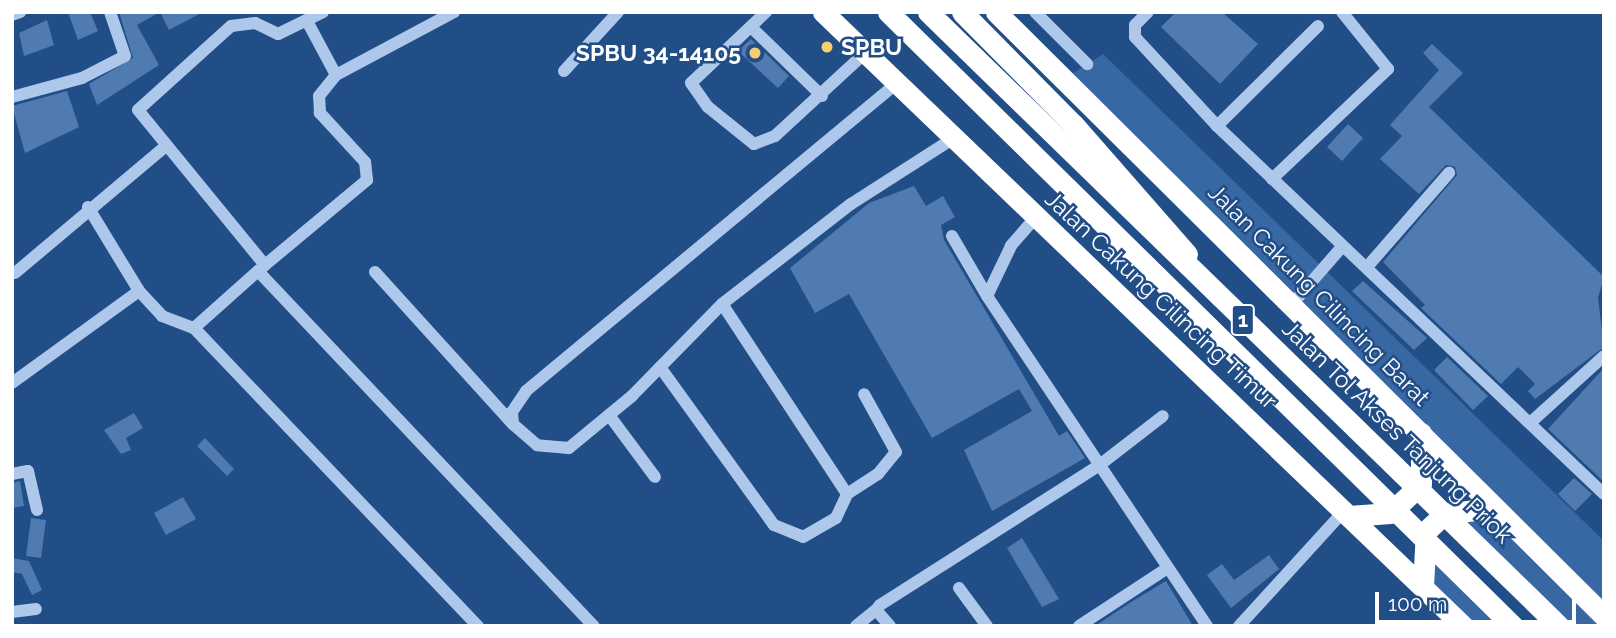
<!DOCTYPE html>
<style>
body{margin:0}
#map{position:relative;width:1616px;height:638px;overflow:hidden;background:#224e87;font-family:Raleway,sans-serif}
div>[style]{position:absolute}
.green>*{inset:0;background:#3768a4}
.building>*{inset:0;background:#4f7bb1}
.minor>*{height:12px;margin:-6px;padding:0 6px;transform-origin:6px;border-radius:6px;background:#adc8ea}
.highway>*{height:21px;margin:-10.5px;padding:0 10.5px;transform-origin:10.5px;border-radius:10.5px;background:#fff}
.highway-bridge>*{height:21px;margin:-10.5px;padding:0 10.5px;transform-origin:10.5px;border-radius:10.5px;background:#fff}
.dots>*{width:19px;height:19px;translate:-50% -50%;box-sizing:border-box;border:4px solid #224e87;border-radius:50%}
span{translate:-50% -50%;white-space:nowrap;text-align:center;line-height:1.15;-webkit-text-stroke:5px #224e87;paint-order:stroke}
.shield-label span{padding:2px 5px;background:#224e87;border:2px solid;border-radius:5px;-webkit-text-stroke-width:0}
.shield-label{font-size:21px;color:#fff;font-weight:700}
.poi-label{font-size:23px;color:#fff;font-weight:700}
.left{translate:0 -50%;text-align:left}
.right{translate:-100% -50%;text-align:right}
.street-label{font-size:23px;color:#fff}
.frame{position:absolute;inset:0;border:14px solid #fff;pointer-events:none}
.scale{position:absolute;left:1375px;top:592px;width:201px;height:32px;box-sizing:border-box;border:4px solid #fff;border-top:0;padding-left:9px;font-size:21px;line-height:24px;white-space:nowrap;color:#fff;-webkit-text-stroke:5px #224e87;paint-order:stroke}
</style>
<div id="map">
<div class="green">
<i style="clip-path:polygon(1103px 54px,1604px 541px,1604px 626px,1559px 626px,1442px 516px,1490px 508px,1064px 79px)"></i>
<i style="clip-path:polygon(1421px 543px,1513px 626px,1463px 626px,1423px 586px)"></i>
</div>
<div class="building">
<i style="clip-path:polygon(68px 12px,90px 12px,98px 31px,78px 40px)"></i>
<i style="clip-path:polygon(119px 12px,203px 12px,169px 30px,160px 12px,137px 25px,159px 65px,97px 105px,89px 84px,133px 58px)"></i>
<i style="clip-path:polygon(1176px 12px,1222px 12px,1258px 44px,1220px 84px,1161px 27px)"></i>
<i style="clip-path:polygon(47px 20px,54px 45px,24px 56px,19px 33px)"></i>
<i style="clip-path:polygon(751px 39px,789px 76px,778px 88px,738px 51px)"></i>
<i style="clip-path:polygon(1432px 44px,1463px 73px,1429px 107px,1604px 277px,1598px 298px,1604px 347px,1535px 399px,1528px 391px,1535px 384px,1518px 367px,1501px 384px,1421px 308px,1425px 305px,1383px 262px,1457px 175px,1455px 167px,1446px 165px,1419px 194px,1380px 159px,1402px 136px,1390px 125px,1439px 70px,1423px 53px)"></i>
<i style="clip-path:polygon(67px 91px,79px 127px,25px 153px,12px 106px)"></i>
<i style="clip-path:polygon(1348px 124px,1363px 138px,1342px 161px,1327px 147px)"></i>
<i style="clip-path:polygon(914px 186px,926px 206px,943px 196px,955px 217px,941px 225px,944px 240px,1059px 436px,1067px 431px,1085px 458px,992px 511px,964px 450px,1032px 411px,1019px 389px,932px 438px,849px 294px,815px 313px,790px 268px,869px 203px)"></i>
<i style="clip-path:polygon(1363px 281px,1427px 338px,1414px 350px,1352px 291px)"></i>
<i style="clip-path:polygon(1447px 357px,1488px 396px,1473px 410px,1434px 370px)"></i>
<i style="clip-path:polygon(1604px 368px,1604px 482px,1548px 429px)"></i>
<i style="clip-path:polygon(134px 413px,143px 428px,126px 438px,131px 450px,121px 454px,104px 430px)"></i>
<i style="clip-path:polygon(205px 438px,234px 469px,227px 476px,197px 446px)"></i>
<i style="clip-path:polygon(1574px 478px,1592px 494px,1575px 511px,1558px 494px)"></i>
<i style="clip-path:polygon(20px 481px,24px 506px,12px 508px,12px 483px)"></i>
<i style="clip-path:polygon(183px 497px,196px 519px,166px 535px,154px 513px)"></i>
<i style="clip-path:polygon(31px 518px,46px 520px,41px 558px,26px 556px)"></i>
<i style="clip-path:polygon(1022px 538px,1059px 599px,1042px 607px,1007px 548px)"></i>
<i style="clip-path:polygon(1269px 555px,1279px 569px,1231px 608px,1207px 575px,1222px 564px,1234px 580px)"></i>
<i style="clip-path:polygon(12px 558px,29px 561px,42px 590px,32px 595px,22px 574px,12px 572px)"></i>
<i style="clip-path:polygon(1166px 581px,1193px 626px,1095px 626px,1131px 602px)"></i>
</div>
<div class="minor">
<i style="left:323px;top:12px;width:50px;rotate:153.9deg"></i>
<i style="left:278px;top:34px;width:25px;rotate:-154deg"></i>
<i style="left:255px;top:23px;width:24px;rotate:173deg"></i>
<i style="left:231px;top:26px;width:125px;rotate:137.9deg"></i>
<i style="left:138px;top:110px;width:200px;rotate:50.7deg"></i>
<i style="left:265px;top:265px;width:133px;rotate:-39.8deg"></i>
<i style="left:367px;top:180px;width:18px;rotate:-96deg"></i>
<i style="left:365px;top:162px;width:67px;rotate:-132.6deg"></i>
<i style="left:320px;top:113px;width:17px;rotate:-93deg"></i>
<i style="left:319px;top:96px;width:27px;rotate:-51deg"></i>
<i style="left:336px;top:75px;width:134px;rotate:-28.1deg"></i>
<i style="left:766px;top:12px;width:103px;rotate:136.6deg"></i>
<i style="left:691px;top:83px;width:29px;rotate:55deg"></i>
<i style="left:708px;top:107px;width:59px;rotate:38.8deg"></i>
<i style="left:754px;top:144px;width:22px;rotate:-21deg"></i>
<i style="left:775px;top:136px;width:122px;rotate:-42.7deg"></i>
<i style="left:1035px;top:12px;width:74px;rotate:45deg"></i>
<i style="left:1148px;top:12px;width:18px;rotate:135deg"></i>
<i style="left:1135px;top:25px;width:12px;rotate:90deg"></i>
<i style="left:1135px;top:37px;width:121px;rotate:47.3deg"></i>
<i style="left:1217px;top:126px;width:534px;rotate:43.56deg"></i>
<i style="left:12px;top:15px;width:9px;rotate:-21deg"></i>
<i style="left:307px;top:21px;width:61px;rotate:61.8deg"></i>
<i style="left:751px;top:27px;width:99px;rotate:44.2deg"></i>
<i style="left:564px;top:71px;width:80px;rotate:-47.5deg"></i>
<i style="left:12px;top:97px;width:73px;rotate:-15.2deg"></i>
<i style="left:82px;top:78px;width:48px;rotate:-27.1deg"></i>
<i style="left:125px;top:56px;width:46px;rotate:-108.8deg"></i>
<i style="left:1217px;top:126px;width:142px;rotate:-44.7deg"></i>
<i style="left:1272px;top:179px;width:160px;rotate:-43.5deg"></i>
<i style="left:1388px;top:69px;width:73px;rotate:-128.9deg"></i>
<i style="left:88px;top:207px;width:98px;rotate:58.7deg"></i>
<i style="left:1035px;top:218px;width:37px;rotate:131deg"></i>
<i style="left:1011px;top:246px;width:55px;rotate:115.6deg"></i>
<i style="left:987px;top:296px;width:397px;rotate:56.3deg"></i>
<i style="left:952px;top:236px;width:69px;rotate:59.7deg"></i>
<i style="left:265px;top:265px;width:9px;rotate:139deg"></i>
<i style="left:258px;top:271px;width:489px;rotate:46.6deg"></i>
<i style="left:1367px;top:267px;width:125px;rotate:-48.9deg"></i>
<i style="left:375px;top:272px;width:205px;rotate:47.8deg"></i>
<i style="left:15px;top:273px;width:197px;rotate:-40.1deg"></i>
<i style="left:722px;top:304px;width:129px;rotate:134.4deg"></i>
<i style="left:632px;top:396px;width:82px;rotate:140.5deg"></i>
<i style="left:569px;top:448px;width:32px;rotate:-175deg"></i>
<i style="left:537px;top:445px;width:32px;rotate:-139deg"></i>
<i style="left:513px;top:424px;width:12px;rotate:-95deg"></i>
<i style="left:512px;top:412px;width:25px;rotate:-56deg"></i>
<i style="left:526px;top:391px;width:484px;rotate:-39.7deg"></i>
<i style="left:1292px;top:304px;width:74px;rotate:-48.8deg"></i>
<i style="left:194px;top:328px;width:86px;rotate:-41.7deg"></i>
<i style="left:660px;top:367px;width:195px;rotate:54.2deg"></i>
<i style="left:774px;top:525px;width:31px;rotate:22deg"></i>
<i style="left:803px;top:537px;width:38px;rotate:-30deg"></i>
<i style="left:836px;top:518px;width:26px;rotate:-65deg"></i>
<i style="left:847px;top:494px;width:227px;rotate:-123.3deg"></i>
<i style="left:722px;top:304px;width:163px;rotate:-37.8deg"></i>
<i style="left:851px;top:204px;width:122px;rotate:-32.7deg"></i>
<i style="left:12px;top:383px;width:157px;rotate:-35.9deg"></i>
<i style="left:139px;top:291px;width:34px;rotate:47deg"></i>
<i style="left:162px;top:316px;width:34px;rotate:21deg"></i>
<i style="left:194px;top:328px;width:412px;rotate:46.4deg"></i>
<i style="left:609px;top:415px;width:77px;rotate:53.4deg"></i>
<i style="left:1530px;top:423px;width:100px;rotate:-42.2deg"></i>
<i style="left:12px;top:474px;width:16px;rotate:-11deg"></i>
<i style="left:28px;top:471px;width:40px;rotate:77deg"></i>
<i style="left:847px;top:494px;width:37px;rotate:-33deg"></i>
<i style="left:878px;top:474px;width:28px;rotate:-51deg"></i>
<i style="left:896px;top:452px;width:66px;rotate:-118.9deg"></i>
<i style="left:959px;top:588px;width:47px;rotate:53.6deg"></i>
<i style="left:12px;top:612px;width:24px;rotate:-7deg"></i>
<i style="left:856px;top:626px;width:26px;rotate:-39deg"></i>
<i style="left:890px;top:626px;width:21px;rotate:-131deg"></i>
<i style="left:876px;top:610px;width:6px;rotate:-51deg"></i>
<i style="left:880px;top:605px;width:257px;rotate:-32.5deg"></i>
<i style="left:1097px;top:467px;width:83px;rotate:-37.7deg"></i>
<i style="left:1079px;top:626px;width:104px;rotate:-33.2deg"></i>
<i style="left:1239px;top:626px;width:156px;rotate:-47.6deg"></i>
</div>
<div class="highway">
<i style="left:823px;top:12px;width:887px;rotate:43.81deg"></i>
<i style="left:962px;top:12px;width:158px;rotate:45.3deg"></i>
<i style="left:1073px;top:124px;width:173px;rotate:48.8deg"></i>
<i style="left:996px;top:12px;width:857px;rotate:44.81deg"></i>
<i style="left:1349px;top:516px;width:41px;rotate:-4.2deg"></i>
<i style="left:1390px;top:513px;width:42px;rotate:-43.1deg"></i>
<i style="left:1421px;top:484px;width:51px;rotate:-90deg"></i>
<i style="left:1423px;top:586px;width:55px;rotate:-86.9deg"></i>
<i style="left:1426px;top:531px;width:25px;rotate:-43deg"></i>
<i style="left:1444px;top:514px;width:47px;rotate:-7.3deg"></i>
</div>
<div class="highway-bridge">
<i style="left:888px;top:12px;width:876px;rotate:44.49deg"></i>
<i style="left:928px;top:12px;width:880px;rotate:44.22deg"></i>
</div>
<div class="dots">
<i style="left:827px;top:47px;background:#f5cf70"></i>
<i style="left:755px;top:53px;background:#f5cf70"></i>
</div>
<div class="shield-label">
<span style="left:1243px;top:320px">1</span>
</div>
<div class="poi-label">
<span class="left" style="left:841px;top:47px">SPBU</span>
<span class="right" style="left:741px;top:53px">SPBU 34-14105</span>
</div>
<div class="street-label">
<span style="left:1319px;top:295px;rotate:45deg">Jalan Cakung Cilincing Barat</span>
<span style="left:1161px;top:300px;rotate:43deg">Jalan Cakung Cilincing Timur</span>
<span style="left:1397px;top:432px;rotate:44deg">Jalan Tol Akses Tanjung Priok</span>
</div>
<div class="frame"></div>
<div class="scale">100 m</div>
</div>
